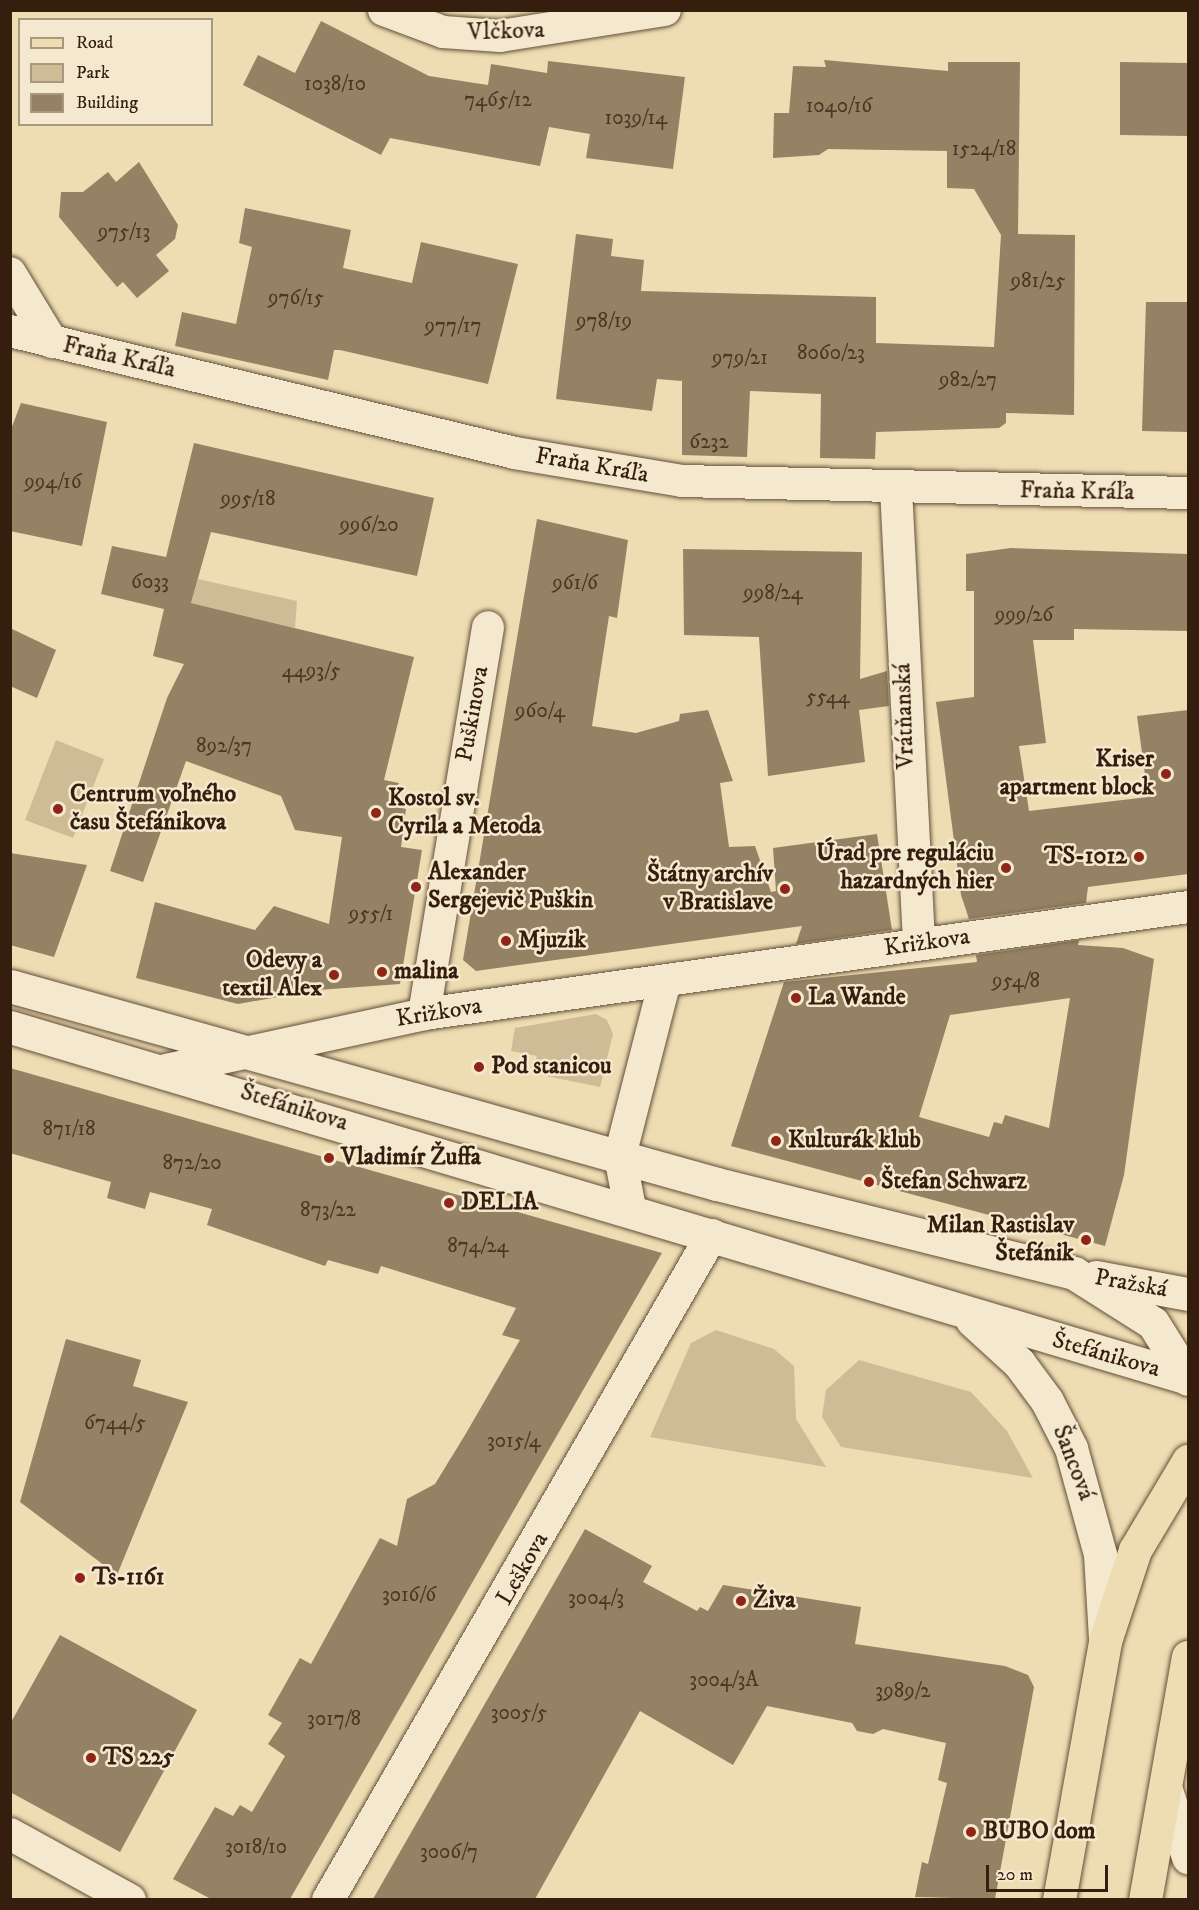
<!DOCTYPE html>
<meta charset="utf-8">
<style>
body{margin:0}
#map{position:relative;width:1199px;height:1910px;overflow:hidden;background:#eedcb3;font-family:"IM FELL DW Pica",serif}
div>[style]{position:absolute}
.green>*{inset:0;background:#cfbc97}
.building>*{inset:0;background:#958164}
.roads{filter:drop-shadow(0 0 2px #634e37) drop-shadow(0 0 2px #634e37)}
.minor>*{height:32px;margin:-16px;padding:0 16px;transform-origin:16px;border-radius:16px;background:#f4e8ce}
.tertiary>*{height:33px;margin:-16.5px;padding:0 16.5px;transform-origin:16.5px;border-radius:16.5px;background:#f4e8ce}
.secondary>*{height:33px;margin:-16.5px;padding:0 16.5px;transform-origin:16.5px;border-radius:16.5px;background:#f4e8ce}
.primary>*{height:33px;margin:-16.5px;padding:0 16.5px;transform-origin:16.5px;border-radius:16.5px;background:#eedcb3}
.dots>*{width:16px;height:16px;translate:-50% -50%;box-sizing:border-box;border:3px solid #f4e8ce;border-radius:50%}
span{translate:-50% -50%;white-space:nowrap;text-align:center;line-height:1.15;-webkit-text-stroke:5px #f4e8ce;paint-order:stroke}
.number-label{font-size:21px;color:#4d3724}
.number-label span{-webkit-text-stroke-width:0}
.street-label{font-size:24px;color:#351e0e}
.poi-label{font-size:24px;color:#351e0e;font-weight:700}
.right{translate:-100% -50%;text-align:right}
.left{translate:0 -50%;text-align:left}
.frame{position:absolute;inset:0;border:12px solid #351e0e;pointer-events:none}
.legend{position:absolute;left:18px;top:18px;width:195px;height:108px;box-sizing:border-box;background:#f4e8ce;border:2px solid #a89781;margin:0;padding:8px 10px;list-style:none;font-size:18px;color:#351e0e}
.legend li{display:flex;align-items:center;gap:12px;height:30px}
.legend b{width:30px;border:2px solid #a89781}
.scale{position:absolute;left:986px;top:1865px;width:122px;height:27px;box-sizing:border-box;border:3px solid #351e0e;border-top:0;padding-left:8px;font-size:18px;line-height:21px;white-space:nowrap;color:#351e0e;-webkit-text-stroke:4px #f4e8ce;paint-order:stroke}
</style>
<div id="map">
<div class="green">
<i style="clip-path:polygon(198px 579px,297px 601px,295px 628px,191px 603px)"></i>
<i style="clip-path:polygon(56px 740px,104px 759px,73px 838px,25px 820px)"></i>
<i style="clip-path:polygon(596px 1014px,607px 1020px,613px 1034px,600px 1087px,531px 1073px,537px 1056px,511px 1051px,515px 1028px)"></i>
<i style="clip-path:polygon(716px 1330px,774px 1349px,794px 1366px,796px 1419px,826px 1467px,650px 1437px,691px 1343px)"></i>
<i style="clip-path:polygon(859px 1360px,971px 1392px,1007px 1431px,1033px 1478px,841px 1447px,822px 1417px,826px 1390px)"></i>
</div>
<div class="building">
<i style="clip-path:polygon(321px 21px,429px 76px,488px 85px,491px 64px,547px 73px,548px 61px,685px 77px,673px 169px,586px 158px,590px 134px,549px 127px,540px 166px,390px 138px,381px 155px,243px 85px,258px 55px,295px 73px)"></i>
<i style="clip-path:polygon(824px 60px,948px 71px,948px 62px,1020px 62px,1018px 234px,1075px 235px,1074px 415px,1006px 413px,1006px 423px,999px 428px,876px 432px,875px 459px,820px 458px,821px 394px,750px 391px,747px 457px,682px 455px,682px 381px,657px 379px,652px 411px,556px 399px,576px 234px,613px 239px,611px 256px,644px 260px,641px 291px,876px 297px,876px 343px,994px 347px,1001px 235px,974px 189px,947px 188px,947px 151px,828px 149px,819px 155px,773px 158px,774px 113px,789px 113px,793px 66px,826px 67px)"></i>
<i style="clip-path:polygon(1120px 62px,1188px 63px,1188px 136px,1120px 135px)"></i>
<i style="clip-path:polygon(139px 162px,178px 225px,175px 239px,156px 255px,169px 271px,137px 298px,123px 282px,117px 287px,59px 217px,61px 192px,83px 192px,108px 172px,116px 182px)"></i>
<i style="clip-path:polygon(245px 208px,351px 230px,343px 268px,412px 283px,421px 242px,518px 264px,488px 384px,340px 350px,334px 350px,328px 380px,175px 346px,182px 312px,236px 324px,252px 247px,239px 243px)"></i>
<i style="clip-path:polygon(1146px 302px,1188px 302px,1188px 432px,1142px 431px)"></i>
<i style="clip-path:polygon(21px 403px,107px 422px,82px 546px,10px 531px,10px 432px)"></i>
<i style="clip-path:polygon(194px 443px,434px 498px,417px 576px,211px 532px,191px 603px,414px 657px,384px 780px,399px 783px,396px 807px,406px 809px,401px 847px,422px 850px,400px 984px,318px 990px,238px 1004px,136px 978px,155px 902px,255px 930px,274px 906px,329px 924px,342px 837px,295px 830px,281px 796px,186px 761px,143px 882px,110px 871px,167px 698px,184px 664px,153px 656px,164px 609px,101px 594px,112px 546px,166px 557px)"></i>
<i style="clip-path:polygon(537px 519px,628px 540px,617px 618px,609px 616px,592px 726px,636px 733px,679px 721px,680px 714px,708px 710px,733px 781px,720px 783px,729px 847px,755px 846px,771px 892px,776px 891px,773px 848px,877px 834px,892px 930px,796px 944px,802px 926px,476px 971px,463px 960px)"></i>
<i style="clip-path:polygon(1011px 548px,1188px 554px,1188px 631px,1074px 629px,1074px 640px,1033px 640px,1046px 743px,1019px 746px,1029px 811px,1148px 797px,1137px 716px,1188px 710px,1188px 874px,1088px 887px,1086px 903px,969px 919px,961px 895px,936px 702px,974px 697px,974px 591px,966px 591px,966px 554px)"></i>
<i style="clip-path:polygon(683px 549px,862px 552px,860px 679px,887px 671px,889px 706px,859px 710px,865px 762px,768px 776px,759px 637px,684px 635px)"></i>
<i style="clip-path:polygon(10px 628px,56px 650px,37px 698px,10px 686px)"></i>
<i style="clip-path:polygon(10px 853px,87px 865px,54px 957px,10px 945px)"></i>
<i style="clip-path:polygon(evenodd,1079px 940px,1078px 945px,1123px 948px,1154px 959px,1124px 1175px,1105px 1246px,731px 1146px,784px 982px,977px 962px,976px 955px,1079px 940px,1070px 998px,1049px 1128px,1005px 1115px,1002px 1124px,994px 1122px,989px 1137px,919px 1117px,950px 1015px,1070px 998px)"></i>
<i style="clip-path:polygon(10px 1068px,662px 1253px,290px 1899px,211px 1899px,173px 1879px,215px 1807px,233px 1816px,240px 1805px,252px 1812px,285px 1756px,268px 1744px,282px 1723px,268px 1715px,300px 1658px,311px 1664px,380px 1538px,397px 1546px,407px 1499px,435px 1484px,465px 1435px,520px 1340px,502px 1335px,516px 1308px,381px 1266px,378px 1274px,328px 1260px,325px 1266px,207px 1225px,212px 1209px,150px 1192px,145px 1209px,107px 1198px,111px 1182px,10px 1153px)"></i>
<i style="clip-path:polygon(66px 1339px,141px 1360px,133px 1386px,188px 1402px,117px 1575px,20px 1502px)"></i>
<i style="clip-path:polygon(585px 1529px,652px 1566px,643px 1582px,697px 1611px,700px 1607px,708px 1611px,723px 1585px,861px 1607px,855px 1644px,1005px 1666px,1028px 1675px,1034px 1687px,995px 1899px,915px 1897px,922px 1862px,928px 1864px,947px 1783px,938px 1780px,946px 1743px,883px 1729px,873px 1734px,857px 1731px,852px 1723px,767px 1706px,733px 1765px,640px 1711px,535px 1899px,373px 1899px)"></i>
<i style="clip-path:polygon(60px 1635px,197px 1710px,120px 1852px,10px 1792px,10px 1724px)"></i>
</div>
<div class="roads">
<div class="minor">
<i style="left:384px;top:10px;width:63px;rotate:20.4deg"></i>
<i style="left:443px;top:32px;width:57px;rotate:4deg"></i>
<i style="left:500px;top:36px;width:167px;rotate:-9deg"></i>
<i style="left:10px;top:273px;width:81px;rotate:58.7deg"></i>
<i style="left:10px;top:331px;width:520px;rotate:13.58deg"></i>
<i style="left:515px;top:453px;width:169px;rotate:9.5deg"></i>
<i style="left:682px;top:481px;width:506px;rotate:1.36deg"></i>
<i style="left:896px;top:488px;width:457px;rotate:87.1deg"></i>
<i style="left:424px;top:1014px;width:392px;rotate:-80.6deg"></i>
<i style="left:166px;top:1070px;width:264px;rotate:-12.2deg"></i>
<i style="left:424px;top:1014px;width:771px;rotate:-7.97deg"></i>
<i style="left:630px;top:1208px;width:53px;rotate:-100.9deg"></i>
<i style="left:620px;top:1156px;width:181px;rotate:-75.6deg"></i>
<i style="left:10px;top:1834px;width:137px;rotate:28.8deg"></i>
<i style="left:328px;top:1900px;width:768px;rotate:-60deg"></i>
</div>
<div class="tertiary">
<i style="left:1166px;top:1790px;width:71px;rotate:71.8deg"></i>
</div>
<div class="secondary">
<i style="left:10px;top:986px;width:734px;rotate:15.65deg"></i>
<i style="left:717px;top:1184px;width:368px;rotate:14deg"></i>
<i style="left:1074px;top:1273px;width:93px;rotate:32.3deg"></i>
<i style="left:1153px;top:1323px;width:66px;rotate:58deg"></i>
<i style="left:10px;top:1027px;width:1229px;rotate:16.59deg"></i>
<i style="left:1096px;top:1277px;width:94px;rotate:10.5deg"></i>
<i style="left:972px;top:1320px;width:64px;rotate:42.5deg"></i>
<i style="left:1019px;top:1363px;width:47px;rotate:53.6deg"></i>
<i style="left:1047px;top:1401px;width:53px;rotate:62.9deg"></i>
<i style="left:1071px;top:1448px;width:110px;rotate:74.7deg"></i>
<i style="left:1100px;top:1554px;width:85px;rotate:86.6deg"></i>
</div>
<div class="primary">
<i style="left:1059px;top:1900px;width:263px;rotate:-79.9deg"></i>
<i style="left:1105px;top:1641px;width:96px;rotate:-71.8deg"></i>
<i style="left:1135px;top:1550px;width:104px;rotate:-59.2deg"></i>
<i style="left:1145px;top:1900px;width:247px;rotate:-80deg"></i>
</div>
</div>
<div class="dots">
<i style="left:1166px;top:774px;background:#8f2418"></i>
<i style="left:58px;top:809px;background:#8f2418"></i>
<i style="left:376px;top:813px;background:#8f2418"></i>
<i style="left:1139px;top:857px;background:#8f2418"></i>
<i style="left:1006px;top:868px;background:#8f2418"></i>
<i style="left:416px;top:887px;background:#8f2418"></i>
<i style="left:785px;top:889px;background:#8f2418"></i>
<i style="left:506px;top:941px;background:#8f2418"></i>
<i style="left:382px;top:972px;background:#8f2418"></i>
<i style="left:334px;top:975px;background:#8f2418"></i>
<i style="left:796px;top:998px;background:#8f2418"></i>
<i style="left:479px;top:1067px;background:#8f2418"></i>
<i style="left:776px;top:1141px;background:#8f2418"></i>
<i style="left:329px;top:1158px;background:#8f2418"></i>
<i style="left:869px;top:1182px;background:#8f2418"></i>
<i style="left:449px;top:1203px;background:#8f2418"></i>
<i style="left:1086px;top:1240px;background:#8f2418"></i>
<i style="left:80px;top:1578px;background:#8f2418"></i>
<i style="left:741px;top:1601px;background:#8f2418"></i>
<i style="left:91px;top:1758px;background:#8f2418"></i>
<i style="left:971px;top:1832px;background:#8f2418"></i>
</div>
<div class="number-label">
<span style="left:335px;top:84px">1038/10</span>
<span style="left:498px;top:100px">7465/12</span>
<span style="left:839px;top:106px">1040/16</span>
<span style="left:636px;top:118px">1039/14</span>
<span style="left:984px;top:149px">1524/18</span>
<span style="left:124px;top:232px">975/13</span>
<span style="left:1038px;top:281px">981/25</span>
<span style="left:296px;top:298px">976/15</span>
<span style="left:604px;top:321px">978/19</span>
<span style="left:453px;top:326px">977/17</span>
<span style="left:831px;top:353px">8060/23</span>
<span style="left:740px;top:358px">979/21</span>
<span style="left:968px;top:380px">982/27</span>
<span style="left:709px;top:442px">6232</span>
<span style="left:53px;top:482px">994/16</span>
<span style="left:248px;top:499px">995/18</span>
<span style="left:369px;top:525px">996/20</span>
<span style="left:150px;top:582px">6033</span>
<span style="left:575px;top:583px">961/6</span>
<span style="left:773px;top:593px">998/24</span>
<span style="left:1024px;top:615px">999/26</span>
<span style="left:311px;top:671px">4493/5</span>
<span style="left:828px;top:697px">5544</span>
<span style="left:540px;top:711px">960/4</span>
<span style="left:224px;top:746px">892/37</span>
<span style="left:371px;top:914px">955/1</span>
<span style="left:1016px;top:981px">954/8</span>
<span style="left:69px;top:1129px">871/18</span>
<span style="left:192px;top:1163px">872/20</span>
<span style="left:328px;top:1210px">873/22</span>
<span style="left:478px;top:1246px">874/24</span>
<span style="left:115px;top:1423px">6744/5</span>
<span style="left:514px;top:1441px">3015/4</span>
<span style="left:409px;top:1595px">3016/6</span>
<span style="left:596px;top:1598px">3004/3</span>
<span style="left:724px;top:1680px">3004/3A</span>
<span style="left:903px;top:1691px">3989/2</span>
<span style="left:519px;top:1713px">3005/5</span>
<span style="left:334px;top:1719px">3017/8</span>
<span style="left:256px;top:1847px">3018/10</span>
<span style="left:449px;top:1852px">3006/7</span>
</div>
<div class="street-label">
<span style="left:506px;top:32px;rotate:-2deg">Vlčkova</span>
<span style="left:119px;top:358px;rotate:13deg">Fraňa Kráľa</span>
<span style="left:592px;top:466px;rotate:10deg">Fraňa Kráľa</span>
<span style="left:1077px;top:492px;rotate:1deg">Fraňa Kráľa</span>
<span style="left:473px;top:714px;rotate:-80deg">Puškinova</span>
<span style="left:905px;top:716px;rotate:-92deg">Vrátňanská</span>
<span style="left:927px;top:943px;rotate:-8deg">Križkova</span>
<span style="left:439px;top:1013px;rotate:-9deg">Križkova</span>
<span style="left:294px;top:1108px;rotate:17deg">Štefánikova</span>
<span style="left:1131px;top:1284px;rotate:10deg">Pražská</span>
<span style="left:1106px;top:1355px;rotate:16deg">Štefánikova</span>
<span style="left:1073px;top:1463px;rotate:69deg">Šancová</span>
<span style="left:523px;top:1569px;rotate:-60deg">Leškova</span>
</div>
<div class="poi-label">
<span class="right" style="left:1154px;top:774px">Kriser<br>apartment block</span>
<span class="left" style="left:70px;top:809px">Centrum voľného<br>času Štefánikova</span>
<span class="left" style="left:388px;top:813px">Kostol sv.<br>Cyrila a Metoda</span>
<span class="right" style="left:994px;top:868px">Úrad pre reguláciu<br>hazardných hier</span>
<span class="right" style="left:1127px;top:857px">TS-1012</span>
<span class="left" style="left:428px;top:887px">Alexander<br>Sergejevič Puškin</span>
<span class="right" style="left:773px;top:889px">Štátny archív<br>v Bratislave</span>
<span class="left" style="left:518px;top:941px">Mjuzik</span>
<span class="right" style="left:322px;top:975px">Odevy a<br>textil Alex</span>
<span class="left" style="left:394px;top:972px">malina</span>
<span class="left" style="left:808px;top:998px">La Wande</span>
<span class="left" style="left:491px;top:1067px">Pod stanicou</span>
<span class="left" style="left:788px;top:1141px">Kulturák klub</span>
<span class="left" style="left:341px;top:1158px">Vladimír Žuffa</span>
<span class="left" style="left:881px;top:1182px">Štefan Schwarz</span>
<span class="left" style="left:461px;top:1203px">DELIA</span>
<span class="right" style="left:1074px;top:1240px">Milan Rastislav<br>Štefánik</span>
<span class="left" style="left:92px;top:1578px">Ts-1161</span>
<span class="left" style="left:753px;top:1601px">Živa</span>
<span class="left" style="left:103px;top:1758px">TS 225</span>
<span class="left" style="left:983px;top:1832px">BUBO dom</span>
</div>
<div class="frame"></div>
<ul class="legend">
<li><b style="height:8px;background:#eedcb3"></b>Road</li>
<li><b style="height:16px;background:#cfbc97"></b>Park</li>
<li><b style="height:16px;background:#958164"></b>Building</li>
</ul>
<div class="scale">20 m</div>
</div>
